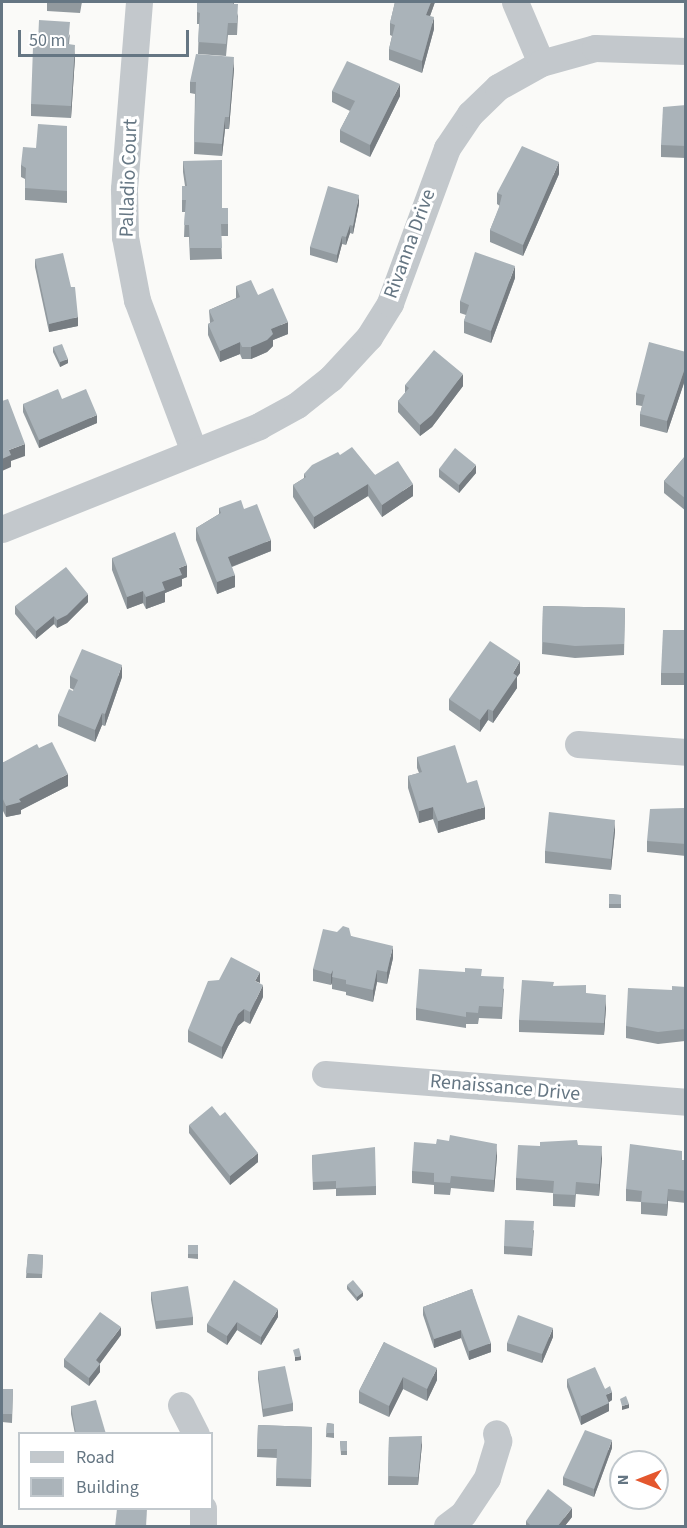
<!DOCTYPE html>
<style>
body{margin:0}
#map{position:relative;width:687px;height:1528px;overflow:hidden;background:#fafaf8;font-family:"Source Sans 3",sans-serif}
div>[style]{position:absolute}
.minor>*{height:27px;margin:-13.5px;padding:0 13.5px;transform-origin:13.5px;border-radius:13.5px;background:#c3c8cc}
.wall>*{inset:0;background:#929a9f}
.shaded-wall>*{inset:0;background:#777d82}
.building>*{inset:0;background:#aab3b9}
span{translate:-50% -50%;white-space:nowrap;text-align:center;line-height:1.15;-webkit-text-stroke:6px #fff;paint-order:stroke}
.street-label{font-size:20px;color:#657683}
.frame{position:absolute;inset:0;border:3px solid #657683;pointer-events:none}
.legend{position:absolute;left:18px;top:1432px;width:195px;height:78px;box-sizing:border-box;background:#fff;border:2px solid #c1c8cd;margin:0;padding:8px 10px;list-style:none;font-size:18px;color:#657683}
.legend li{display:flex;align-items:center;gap:12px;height:30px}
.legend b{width:30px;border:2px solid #c1c8cd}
.north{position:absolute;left:609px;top:1450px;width:60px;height:60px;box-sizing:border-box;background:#fff;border:2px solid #c1c8cd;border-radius:50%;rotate:270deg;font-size:16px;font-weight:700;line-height:24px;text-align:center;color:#657683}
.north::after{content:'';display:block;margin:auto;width:21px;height:27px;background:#e4572e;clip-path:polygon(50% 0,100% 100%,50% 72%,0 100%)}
.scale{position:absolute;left:18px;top:30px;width:171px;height:27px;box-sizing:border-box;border:3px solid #657683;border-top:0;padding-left:8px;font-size:18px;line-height:21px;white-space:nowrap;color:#657683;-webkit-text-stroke:4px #fff;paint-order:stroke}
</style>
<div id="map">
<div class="minor">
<i style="left:139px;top:2px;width:188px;rotate:94.6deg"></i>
<i style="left:124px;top:189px;width:48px;rotate:88.8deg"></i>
<i style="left:125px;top:237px;width:64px;rotate:79.2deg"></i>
<i style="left:137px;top:300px;width:162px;rotate:69.4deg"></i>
<i style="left:515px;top:2px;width:66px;rotate:66.9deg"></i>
<i style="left:2px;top:529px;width:277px;rotate:-21.8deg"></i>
<i style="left:259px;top:426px;width:43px;rotate:-28.9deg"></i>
<i style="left:297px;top:405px;width:43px;rotate:-38.5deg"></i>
<i style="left:331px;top:378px;width:56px;rotate:-47.2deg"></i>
<i style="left:369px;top:337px;width:40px;rotate:-58deg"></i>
<i style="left:390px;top:303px;width:165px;rotate:-69.8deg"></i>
<i style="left:447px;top:148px;width:41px;rotate:-55.9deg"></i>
<i style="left:470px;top:114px;width:39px;rotate:-44deg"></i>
<i style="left:498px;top:87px;width:49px;rotate:-29.2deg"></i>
<i style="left:541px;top:63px;width:56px;rotate:-15.5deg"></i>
<i style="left:595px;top:48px;width:91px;rotate:1.9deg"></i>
<i style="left:578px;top:744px;width:108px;rotate:4.2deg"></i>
<i style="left:325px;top:1074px;width:362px;rotate:4.4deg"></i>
<i style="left:181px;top:1405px;width:33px;rotate:63deg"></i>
<i style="left:203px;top:1526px;width:18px;rotate:-90deg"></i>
<i style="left:447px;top:1526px;width:20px;rotate:-37deg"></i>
<i style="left:463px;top:1514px;width:43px;rotate:-56.3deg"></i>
<i style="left:487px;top:1478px;width:39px;rotate:-73deg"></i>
<i style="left:498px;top:1441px;width:8px;rotate:-104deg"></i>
</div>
<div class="wall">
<i style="clip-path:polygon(47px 2px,82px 2px,80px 13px,47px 11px)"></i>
<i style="clip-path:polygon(197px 2px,234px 2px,234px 4px,238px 16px,237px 35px,228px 35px,226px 56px,198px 54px,199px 24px,197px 24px)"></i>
<i style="clip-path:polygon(395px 2px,435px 2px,430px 16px,434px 29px,422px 73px,389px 60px,389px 49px,392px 36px,390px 35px,390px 23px)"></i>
<i style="clip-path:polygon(70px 34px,69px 44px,75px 57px,71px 118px,31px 116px,31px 104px)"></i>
<i style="clip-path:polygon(234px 69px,229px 129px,225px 129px,222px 156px,194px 154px,195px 94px,190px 93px,190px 82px)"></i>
<i style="clip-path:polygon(332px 91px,400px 96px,370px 157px,340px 142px,340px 130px,350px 111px,332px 102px)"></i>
<i style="clip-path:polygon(686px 105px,686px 158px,661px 157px,661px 145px)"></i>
<i style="clip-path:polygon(67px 126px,67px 203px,25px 200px,25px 179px,21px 177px,21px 165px,36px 148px)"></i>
<i style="clip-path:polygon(183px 161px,222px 208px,228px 208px,228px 236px,221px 236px,222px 259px,190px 260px,189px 237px,184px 237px,185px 212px,182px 212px,182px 186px,185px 186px,183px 172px)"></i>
<i style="clip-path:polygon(559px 174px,523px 256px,490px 242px,490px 230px,500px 206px,497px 204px,497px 193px)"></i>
<i style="clip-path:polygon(359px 204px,353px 234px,350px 233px,346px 245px,342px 244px,337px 263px,310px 255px,310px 247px)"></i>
<i style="clip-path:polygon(35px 259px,78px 326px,49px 332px,35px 267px)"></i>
<i style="clip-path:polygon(515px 278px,491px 343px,464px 333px,464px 321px,466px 315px,460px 313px,460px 301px)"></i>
<i style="clip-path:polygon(236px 286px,258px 295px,288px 334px,273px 340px,273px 346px,267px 352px,251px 359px,242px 359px,240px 354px,220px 362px,208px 335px,208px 324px,210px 323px,209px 310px,236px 298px)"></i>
<i style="clip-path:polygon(53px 347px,68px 363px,60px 367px,53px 352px)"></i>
<i style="clip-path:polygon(686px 352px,686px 377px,667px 433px,640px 426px,640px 414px,642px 406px,636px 405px,636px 393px)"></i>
<i style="clip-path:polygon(405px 385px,463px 386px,432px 427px,420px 436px,398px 412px,398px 401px,405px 393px)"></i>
<i style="clip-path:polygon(62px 399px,97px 423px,39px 448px,23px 412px,23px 404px)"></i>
<i style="clip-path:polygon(340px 455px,375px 475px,413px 496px,382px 517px,368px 496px,314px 529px,293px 497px,293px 485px,304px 478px,304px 474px)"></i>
<i style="clip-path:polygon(686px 455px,686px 511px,664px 493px,664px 481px)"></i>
<i style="clip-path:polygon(439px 469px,476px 473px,459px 493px,439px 477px)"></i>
<i style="clip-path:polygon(219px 508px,244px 509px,271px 551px,232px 567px,235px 587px,217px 594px,196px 540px,196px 528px,219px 514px)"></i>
<i style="clip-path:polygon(112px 558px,187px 577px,182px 579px,182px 586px,165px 593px,165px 602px,146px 609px,143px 603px,127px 609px,112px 570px)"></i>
<i style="clip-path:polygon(88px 602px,67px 623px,57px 628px,54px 624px,36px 639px,15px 614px,15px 606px)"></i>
<i style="clip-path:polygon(543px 606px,625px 608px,624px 655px,575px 658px,542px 654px)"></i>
<i style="clip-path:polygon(686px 630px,686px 685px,661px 685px,661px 673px)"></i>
<i style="clip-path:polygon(520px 673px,517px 677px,517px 688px,493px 723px,488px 720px,480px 732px,449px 710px,449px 699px)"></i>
<i style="clip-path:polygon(70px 676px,122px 677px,105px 726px,102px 725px,95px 742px,58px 726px,58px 715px,74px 690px,70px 688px)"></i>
<i style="clip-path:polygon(39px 748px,68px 786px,21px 810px,21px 814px,6px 817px,2px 809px,2px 763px)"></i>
<i style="clip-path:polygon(417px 757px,467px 783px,485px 819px,438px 833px,433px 819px,419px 823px,408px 788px,408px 776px,419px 773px,417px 768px)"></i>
<i style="clip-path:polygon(686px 803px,686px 856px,647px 852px,647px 841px,684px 808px)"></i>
<i style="clip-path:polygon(615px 831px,611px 870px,545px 863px,545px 851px)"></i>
<i style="clip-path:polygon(609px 894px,621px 895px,621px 908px,609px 908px)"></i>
<i style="clip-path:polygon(351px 936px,393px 958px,387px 984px,377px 982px,373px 1002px,346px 995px,346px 992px,332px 989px,332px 983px,331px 985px,313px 981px,313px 969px)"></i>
<i style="clip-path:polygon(482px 976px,504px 989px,502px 1019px,479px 1018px,478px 1024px,466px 1024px,466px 1028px,416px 1020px,416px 1008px)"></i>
<i style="clip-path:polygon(554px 986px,586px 993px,606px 1007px,604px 1035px,519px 1032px,519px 1020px)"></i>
<i style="clip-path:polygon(686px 987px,685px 1041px,658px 1044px,626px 1038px,626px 1026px,672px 990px)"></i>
<i style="clip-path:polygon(263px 997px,250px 1024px,244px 1021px,238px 1026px,222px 1059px,188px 1042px,188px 1030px)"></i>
<i style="clip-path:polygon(189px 1125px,258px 1162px,230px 1185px,189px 1133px)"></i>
<i style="clip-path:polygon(578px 1145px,602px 1158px,599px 1196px,576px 1194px,575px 1207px,553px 1206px,553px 1193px,516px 1190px,516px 1178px,540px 1146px)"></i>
<i style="clip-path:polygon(312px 1155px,376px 1186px,376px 1195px,336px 1196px,336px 1189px,313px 1190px)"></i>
<i style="clip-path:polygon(497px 1156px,494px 1192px,451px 1188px,450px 1195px,434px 1194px,434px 1185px,412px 1183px,412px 1171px)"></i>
<i style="clip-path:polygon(682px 1160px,686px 1160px,686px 1203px,668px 1201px,667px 1216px,641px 1214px,641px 1202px,626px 1201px,626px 1189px)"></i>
<i style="clip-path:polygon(534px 1230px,532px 1256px,504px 1254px,504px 1246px)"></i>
<i style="clip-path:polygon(188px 1245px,198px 1245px,198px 1259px,188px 1258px)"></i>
<i style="clip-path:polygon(28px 1254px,43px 1255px,42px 1278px,26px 1278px)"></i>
<i style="clip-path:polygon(347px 1285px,363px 1296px,357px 1301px,347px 1289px)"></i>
<i style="clip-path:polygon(472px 1289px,491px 1352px,469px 1360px,461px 1338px,434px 1348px,423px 1315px,423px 1307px)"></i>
<i style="clip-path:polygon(151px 1292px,193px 1317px,193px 1325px,156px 1329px,151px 1300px)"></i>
<i style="clip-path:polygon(278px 1317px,261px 1345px,237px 1330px,227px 1345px,207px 1332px,207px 1324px)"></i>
<i style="clip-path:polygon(121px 1335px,100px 1363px,100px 1372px,89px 1386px,64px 1367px,64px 1359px)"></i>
<i style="clip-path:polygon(553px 1337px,542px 1363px,507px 1351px,507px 1343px)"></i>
<i style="clip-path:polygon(384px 1342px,437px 1380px,427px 1401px,403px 1389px,389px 1417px,359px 1403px,359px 1391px)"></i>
<i style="clip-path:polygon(258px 1371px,293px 1403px,293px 1411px,263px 1417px,258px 1379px)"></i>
<i style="clip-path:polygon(567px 1379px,605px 1389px,612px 1400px,609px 1402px,609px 1411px,581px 1425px,567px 1387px)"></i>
<i style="clip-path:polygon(2px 1389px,13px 1389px,12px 1423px,2px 1422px)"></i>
<i style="clip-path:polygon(71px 1406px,106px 1434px,75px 1434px,71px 1414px)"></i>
<i style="clip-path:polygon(327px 1423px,334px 1424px,334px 1438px,326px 1437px)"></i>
<i style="clip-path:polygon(258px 1425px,312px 1427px,311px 1487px,276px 1486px,277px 1458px,257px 1457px)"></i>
<i style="clip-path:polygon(389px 1437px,422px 1444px,418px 1485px,388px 1485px)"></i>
<i style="clip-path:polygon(340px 1441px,347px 1441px,347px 1455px,341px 1455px)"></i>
<i style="clip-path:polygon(612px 1448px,594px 1497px,563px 1485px,563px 1477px)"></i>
<i style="clip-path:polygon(572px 1517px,564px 1527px,526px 1527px,526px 1521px)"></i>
</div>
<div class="shaded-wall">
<i style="clip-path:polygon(431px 2px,435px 2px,426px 27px,426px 15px)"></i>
<i style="clip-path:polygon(434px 17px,434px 29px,422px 73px,422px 61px)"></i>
<i style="clip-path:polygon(75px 45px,75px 57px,71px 118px,71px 106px)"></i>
<i style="clip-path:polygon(234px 57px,234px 69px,229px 129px,229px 117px)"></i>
<i style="clip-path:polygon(400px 84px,400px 96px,370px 157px,370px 145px)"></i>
<i style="clip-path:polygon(225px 117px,225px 129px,222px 156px,222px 144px)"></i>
<i style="clip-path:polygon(559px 162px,559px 174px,523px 256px,523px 245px)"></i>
<i style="clip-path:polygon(359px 195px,359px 204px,353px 234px,353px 226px)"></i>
<i style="clip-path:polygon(350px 225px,350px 233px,346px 245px,346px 237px)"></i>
<i style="clip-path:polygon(342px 236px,342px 244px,337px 263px,337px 255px)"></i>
<i style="clip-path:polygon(515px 266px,515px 278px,491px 343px,491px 331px)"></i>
<i style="clip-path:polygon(78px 317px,78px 326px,49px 332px,49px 324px)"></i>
<i style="clip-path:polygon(288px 322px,288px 334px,273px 340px,273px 346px,267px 352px,251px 359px,251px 347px,271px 329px)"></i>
<i style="clip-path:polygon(240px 342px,240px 354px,220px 362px,220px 351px)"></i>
<i style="clip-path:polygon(68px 359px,68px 363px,60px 367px,60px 362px)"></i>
<i style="clip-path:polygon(686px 365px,686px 377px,667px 433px,667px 421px)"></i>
<i style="clip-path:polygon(463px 374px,463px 386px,432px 427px,420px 436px,420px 425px)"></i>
<i style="clip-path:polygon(97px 415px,97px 423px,39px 448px,39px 440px)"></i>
<i style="clip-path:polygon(25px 444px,25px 456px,11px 461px,11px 467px,2px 471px,2px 459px,9px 450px)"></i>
<i style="clip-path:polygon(476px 465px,476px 473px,459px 493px,459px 485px)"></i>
<i style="clip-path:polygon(368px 484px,368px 496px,314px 529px,314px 517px)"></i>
<i style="clip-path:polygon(413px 484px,413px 496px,382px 517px,382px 505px)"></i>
<i style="clip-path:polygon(271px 540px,271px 551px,228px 568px,228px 557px)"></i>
<i style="clip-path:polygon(187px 565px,187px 577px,182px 579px,182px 586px,165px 593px,165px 602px,146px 609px,146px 597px,162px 582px,179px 568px)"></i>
<i style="clip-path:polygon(235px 575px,235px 587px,217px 594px,217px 582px)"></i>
<i style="clip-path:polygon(143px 591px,143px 603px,127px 609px,127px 597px)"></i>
<i style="clip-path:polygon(88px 594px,88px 602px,67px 623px,57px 628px,57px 620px)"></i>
<i style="clip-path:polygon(54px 616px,54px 624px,36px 639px,36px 631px)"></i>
<i style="clip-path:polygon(520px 661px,520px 673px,517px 677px,517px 688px,493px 723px,493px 711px,513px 673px)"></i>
<i style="clip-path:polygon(122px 665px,122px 677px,105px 726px,105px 714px)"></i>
<i style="clip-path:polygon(488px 709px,488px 720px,480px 732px,480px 720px)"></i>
<i style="clip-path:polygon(102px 713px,102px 725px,95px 742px,95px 730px)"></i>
<i style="clip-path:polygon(68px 774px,68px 786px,21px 810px,21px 814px,6px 817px,6px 806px)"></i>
<i style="clip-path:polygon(433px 807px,433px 819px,419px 823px,419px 811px)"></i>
<i style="clip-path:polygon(485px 807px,485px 819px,438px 833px,438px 821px)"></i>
<i style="clip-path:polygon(615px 820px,615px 831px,611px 870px,611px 859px)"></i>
<i style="clip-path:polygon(393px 946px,393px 958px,387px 984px,387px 972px)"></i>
<i style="clip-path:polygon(333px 970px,332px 983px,331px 985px,331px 974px)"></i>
<i style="clip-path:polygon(377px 970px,377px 982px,373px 1002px,373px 990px)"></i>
<i style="clip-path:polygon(260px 972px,260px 983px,255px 981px)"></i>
<i style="clip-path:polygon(263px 985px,263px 997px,250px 1024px,250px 1012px)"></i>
<i style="clip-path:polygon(606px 995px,606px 1007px,604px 1035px,604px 1023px)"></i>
<i style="clip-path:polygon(244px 1009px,244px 1021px,238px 1026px,222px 1059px,222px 1047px,238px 1014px)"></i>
<i style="clip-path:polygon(497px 1144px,497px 1156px,494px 1192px,494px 1180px)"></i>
<i style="clip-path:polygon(602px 1146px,602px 1158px,599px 1196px,599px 1184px)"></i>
<i style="clip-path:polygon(258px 1153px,258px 1162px,230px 1185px,230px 1176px)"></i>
<i style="clip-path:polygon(668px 1189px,668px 1201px,667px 1216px,667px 1204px)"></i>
<i style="clip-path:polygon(363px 1292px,363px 1296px,357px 1301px,357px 1297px)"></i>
<i style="clip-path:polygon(278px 1309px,278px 1317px,261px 1345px,261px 1337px)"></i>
<i style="clip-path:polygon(237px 1322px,237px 1330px,227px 1345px,227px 1336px)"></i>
<i style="clip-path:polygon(121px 1327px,121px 1335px,96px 1369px,96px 1360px)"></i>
<i style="clip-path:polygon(553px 1328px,553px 1337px,542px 1363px,542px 1354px)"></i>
<i style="clip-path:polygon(461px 1330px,461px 1338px,434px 1348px,434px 1339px)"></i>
<i style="clip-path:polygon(491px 1343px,491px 1352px,469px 1360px,469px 1351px)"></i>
<i style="clip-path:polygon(301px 1356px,301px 1360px,295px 1361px,295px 1357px)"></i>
<i style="clip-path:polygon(100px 1364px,100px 1372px,89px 1386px,89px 1378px)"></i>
<i style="clip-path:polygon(437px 1368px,437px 1380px,427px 1401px,427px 1389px)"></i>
<i style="clip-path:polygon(403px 1377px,403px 1389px,389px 1417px,389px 1406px)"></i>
<i style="clip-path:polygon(612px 1392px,612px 1400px,606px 1404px,606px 1395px)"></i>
<i style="clip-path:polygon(609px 1403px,609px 1411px,581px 1425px,581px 1416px)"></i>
<i style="clip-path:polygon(629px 1404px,629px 1408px,622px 1410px,622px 1406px)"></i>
<i style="clip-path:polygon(422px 1436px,422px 1444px,418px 1485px,418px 1477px)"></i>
<i style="clip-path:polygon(612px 1440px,612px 1448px,594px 1497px,594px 1489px)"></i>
<i style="clip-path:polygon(572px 1508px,572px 1517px,564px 1527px,557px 1527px)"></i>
</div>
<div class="building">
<i style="clip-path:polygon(197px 2px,233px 2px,233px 4px,238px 4px,237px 23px,228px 23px,226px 44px,198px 42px,200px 13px,197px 12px)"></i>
<i style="clip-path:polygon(395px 2px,431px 2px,426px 15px,434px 17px,422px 61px,389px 49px,395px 25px,390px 23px)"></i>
<i style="clip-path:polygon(39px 20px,70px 22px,68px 44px,75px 45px,71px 106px,31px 104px,33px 47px,38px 42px)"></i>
<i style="clip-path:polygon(196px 54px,234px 57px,229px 117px,225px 117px,222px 144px,194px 142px,196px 82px,190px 82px)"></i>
<i style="clip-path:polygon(347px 61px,400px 84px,370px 145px,340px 130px,355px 101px,332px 91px)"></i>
<i style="clip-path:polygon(686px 105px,686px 146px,661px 145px,663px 107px)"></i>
<i style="clip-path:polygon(38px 124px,67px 126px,67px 191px,25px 188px,26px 168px,21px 165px,23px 147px,36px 148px)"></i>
<i style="clip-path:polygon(522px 146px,559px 162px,523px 245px,490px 230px,499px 207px,502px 195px,497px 193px)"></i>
<i style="clip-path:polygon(222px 160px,222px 208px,228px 208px,228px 224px,221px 224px,222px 248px,190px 248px,189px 225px,184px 225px,186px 200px,182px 200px,182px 186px,187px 186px,183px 161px)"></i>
<i style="clip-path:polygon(328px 186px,359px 195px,353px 226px,350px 225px,346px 237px,342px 236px,337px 255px,310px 247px)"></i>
<i style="clip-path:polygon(475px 252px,515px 266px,491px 331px,464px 321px,469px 305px,460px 301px)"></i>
<i style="clip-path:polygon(63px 253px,71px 287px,75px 287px,78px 317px,49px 324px,35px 259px)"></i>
<i style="clip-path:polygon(251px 280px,258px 295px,273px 288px,288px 322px,271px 329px,273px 334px,267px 340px,251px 347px,242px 347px,240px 342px,220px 351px,208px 324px,214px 321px,209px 310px,240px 297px,236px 286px)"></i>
<i style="clip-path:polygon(649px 342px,686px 352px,686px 365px,667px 421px,640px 414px,645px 395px,636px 393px)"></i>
<i style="clip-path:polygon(62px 344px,68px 359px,60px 362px,53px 347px)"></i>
<i style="clip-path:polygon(434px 350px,463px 374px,432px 415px,420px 425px,398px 401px,409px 388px,405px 385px)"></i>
<i style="clip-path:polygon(58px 389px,62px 399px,86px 389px,97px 415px,39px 440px,23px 404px)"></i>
<i style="clip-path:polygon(8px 399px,25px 444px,9px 450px,11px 455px,2px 459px,2px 401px)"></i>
<i style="clip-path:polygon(352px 447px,375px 475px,398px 461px,413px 484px,382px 505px,368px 484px,314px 517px,293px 485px,306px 477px,304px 474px,312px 465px,338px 452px,340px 455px)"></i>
<i style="clip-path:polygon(455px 448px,476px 465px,459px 485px,439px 469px)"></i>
<i style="clip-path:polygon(686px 455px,686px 499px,664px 481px)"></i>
<i style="clip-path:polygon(241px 500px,244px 509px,257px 504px,271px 540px,228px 557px,235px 575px,217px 582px,196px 528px,221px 513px,219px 508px)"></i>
<i style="clip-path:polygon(175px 532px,187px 565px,179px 568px,182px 575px,162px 582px,165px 590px,146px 597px,143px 591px,127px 597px,112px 558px)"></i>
<i style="clip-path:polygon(66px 567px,88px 594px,67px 615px,57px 620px,54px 616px,36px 631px,15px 606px)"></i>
<i style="clip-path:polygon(543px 606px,625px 608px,624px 644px,575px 646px,542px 642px)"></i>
<i style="clip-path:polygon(663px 630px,686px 630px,686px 673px,661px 673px)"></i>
<i style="clip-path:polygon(490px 641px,520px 661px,513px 673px,517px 676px,493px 711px,488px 709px,480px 720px,449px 699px)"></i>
<i style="clip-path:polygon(82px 649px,122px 665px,105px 714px,102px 713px,95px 730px,58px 715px,69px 689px,73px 691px,78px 680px,70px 676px)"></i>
<i style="clip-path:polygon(52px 742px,68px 774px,19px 799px,21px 802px,6px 806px,2px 797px,2px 769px,3px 769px,2px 763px,37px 744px,39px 748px)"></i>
<i style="clip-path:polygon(455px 745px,467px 783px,477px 780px,485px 807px,438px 821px,433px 807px,419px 811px,408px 776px,422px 772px,417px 757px)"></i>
<i style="clip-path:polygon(685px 803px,686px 803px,686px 844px,647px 841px,650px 809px,684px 808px)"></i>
<i style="clip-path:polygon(549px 812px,615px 820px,611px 859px,545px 851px)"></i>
<i style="clip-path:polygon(609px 894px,621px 895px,621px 904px,609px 904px)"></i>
<i style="clip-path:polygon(343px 926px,349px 928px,351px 936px,393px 946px,387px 972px,377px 970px,373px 990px,346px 984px,346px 980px,332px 977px,333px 970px,331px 974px,313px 969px,323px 929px,337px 932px)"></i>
<i style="clip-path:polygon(231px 957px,260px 972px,255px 981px,263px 985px,250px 1012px,244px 1009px,238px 1014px,222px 1047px,188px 1030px,208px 981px,219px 980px)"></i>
<i style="clip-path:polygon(465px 968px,482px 969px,481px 976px,504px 977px,502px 1007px,479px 1006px,478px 1013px,466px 1012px,466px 1017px,416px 1008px,419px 969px,465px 972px)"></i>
<i style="clip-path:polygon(522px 980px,554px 982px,553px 986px,586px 985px,586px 993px,606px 995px,604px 1023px,519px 1020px)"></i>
<i style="clip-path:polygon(672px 986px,686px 987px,685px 1029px,658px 1032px,626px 1026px,628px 988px,672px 990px)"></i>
<i style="clip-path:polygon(212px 1106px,220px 1116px,225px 1112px,258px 1153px,230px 1176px,189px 1125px)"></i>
<i style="clip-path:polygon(450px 1135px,497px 1144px,494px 1180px,451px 1176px,450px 1183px,434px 1182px,434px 1173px,412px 1171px,414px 1142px,436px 1144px,437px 1139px,449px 1141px)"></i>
<i style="clip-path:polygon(577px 1140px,578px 1145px,602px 1146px,599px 1184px,576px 1182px,575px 1195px,553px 1194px,554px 1181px,516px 1178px,518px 1145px,540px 1146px,540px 1142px)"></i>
<i style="clip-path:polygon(630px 1144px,682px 1151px,682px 1160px,686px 1160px,686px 1191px,668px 1189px,667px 1204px,641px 1202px,642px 1191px,626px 1189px)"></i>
<i style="clip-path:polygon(375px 1147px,376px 1186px,336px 1188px,336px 1181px,313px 1182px,312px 1155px)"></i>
<i style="clip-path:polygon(505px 1220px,534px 1221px,532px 1248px,504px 1246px)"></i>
<i style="clip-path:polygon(188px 1245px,198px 1245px,198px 1254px,188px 1254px)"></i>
<i style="clip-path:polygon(28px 1254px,43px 1255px,42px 1274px,26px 1273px)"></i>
<i style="clip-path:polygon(234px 1280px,278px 1309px,261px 1337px,237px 1322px,227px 1336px,207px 1324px)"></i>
<i style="clip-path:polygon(353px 1280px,363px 1292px,357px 1297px,347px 1285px)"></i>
<i style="clip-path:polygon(188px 1286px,193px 1317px,156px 1321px,151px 1292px)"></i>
<i style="clip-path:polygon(472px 1289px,491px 1343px,469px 1351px,461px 1330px,434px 1339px,423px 1307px)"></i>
<i style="clip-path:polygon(100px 1312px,121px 1327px,96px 1360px,100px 1364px,89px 1378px,64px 1359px)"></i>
<i style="clip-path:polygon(518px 1315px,553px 1328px,542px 1354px,507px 1343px)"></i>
<i style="clip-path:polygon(384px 1342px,437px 1368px,427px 1389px,403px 1377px,389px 1406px,359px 1391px)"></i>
<i style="clip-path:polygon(299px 1348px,301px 1356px,295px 1357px,293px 1350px)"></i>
<i style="clip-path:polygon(285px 1366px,293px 1403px,263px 1409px,258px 1371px)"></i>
<i style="clip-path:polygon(595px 1367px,605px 1389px,610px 1386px,612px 1392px,606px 1395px,609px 1403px,581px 1416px,567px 1379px)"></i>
<i style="clip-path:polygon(2px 1389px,13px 1389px,12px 1414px,2px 1414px)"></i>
<i style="clip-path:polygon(626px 1396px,629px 1404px,622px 1406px,620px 1399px)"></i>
<i style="clip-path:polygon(96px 1400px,106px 1434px,76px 1434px,71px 1406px)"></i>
<i style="clip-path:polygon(327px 1423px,334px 1424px,334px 1433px,326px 1433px)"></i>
<i style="clip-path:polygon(258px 1425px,312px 1427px,311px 1479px,276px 1478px,277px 1449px,257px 1449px)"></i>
<i style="clip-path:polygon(585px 1430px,612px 1440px,594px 1489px,563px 1477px)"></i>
<i style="clip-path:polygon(422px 1436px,418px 1477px,388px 1476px,389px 1437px)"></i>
<i style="clip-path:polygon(340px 1441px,347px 1441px,347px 1451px,341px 1451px)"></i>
<i style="clip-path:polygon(548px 1489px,572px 1508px,557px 1527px,532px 1527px,526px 1521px)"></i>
<i style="clip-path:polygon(117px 1509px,147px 1509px,146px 1527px,115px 1527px)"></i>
</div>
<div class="street-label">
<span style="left:129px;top:178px;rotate:-88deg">Palladio Court</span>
<span style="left:410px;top:244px;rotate:-70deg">Rivanna Drive</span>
<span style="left:505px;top:1088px;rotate:5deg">Renaissance Drive</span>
</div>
<div class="frame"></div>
<ul class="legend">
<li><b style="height:8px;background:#c3c8cc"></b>Road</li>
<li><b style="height:16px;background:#aab3b9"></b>Building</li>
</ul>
<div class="north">N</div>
<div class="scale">50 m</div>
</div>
